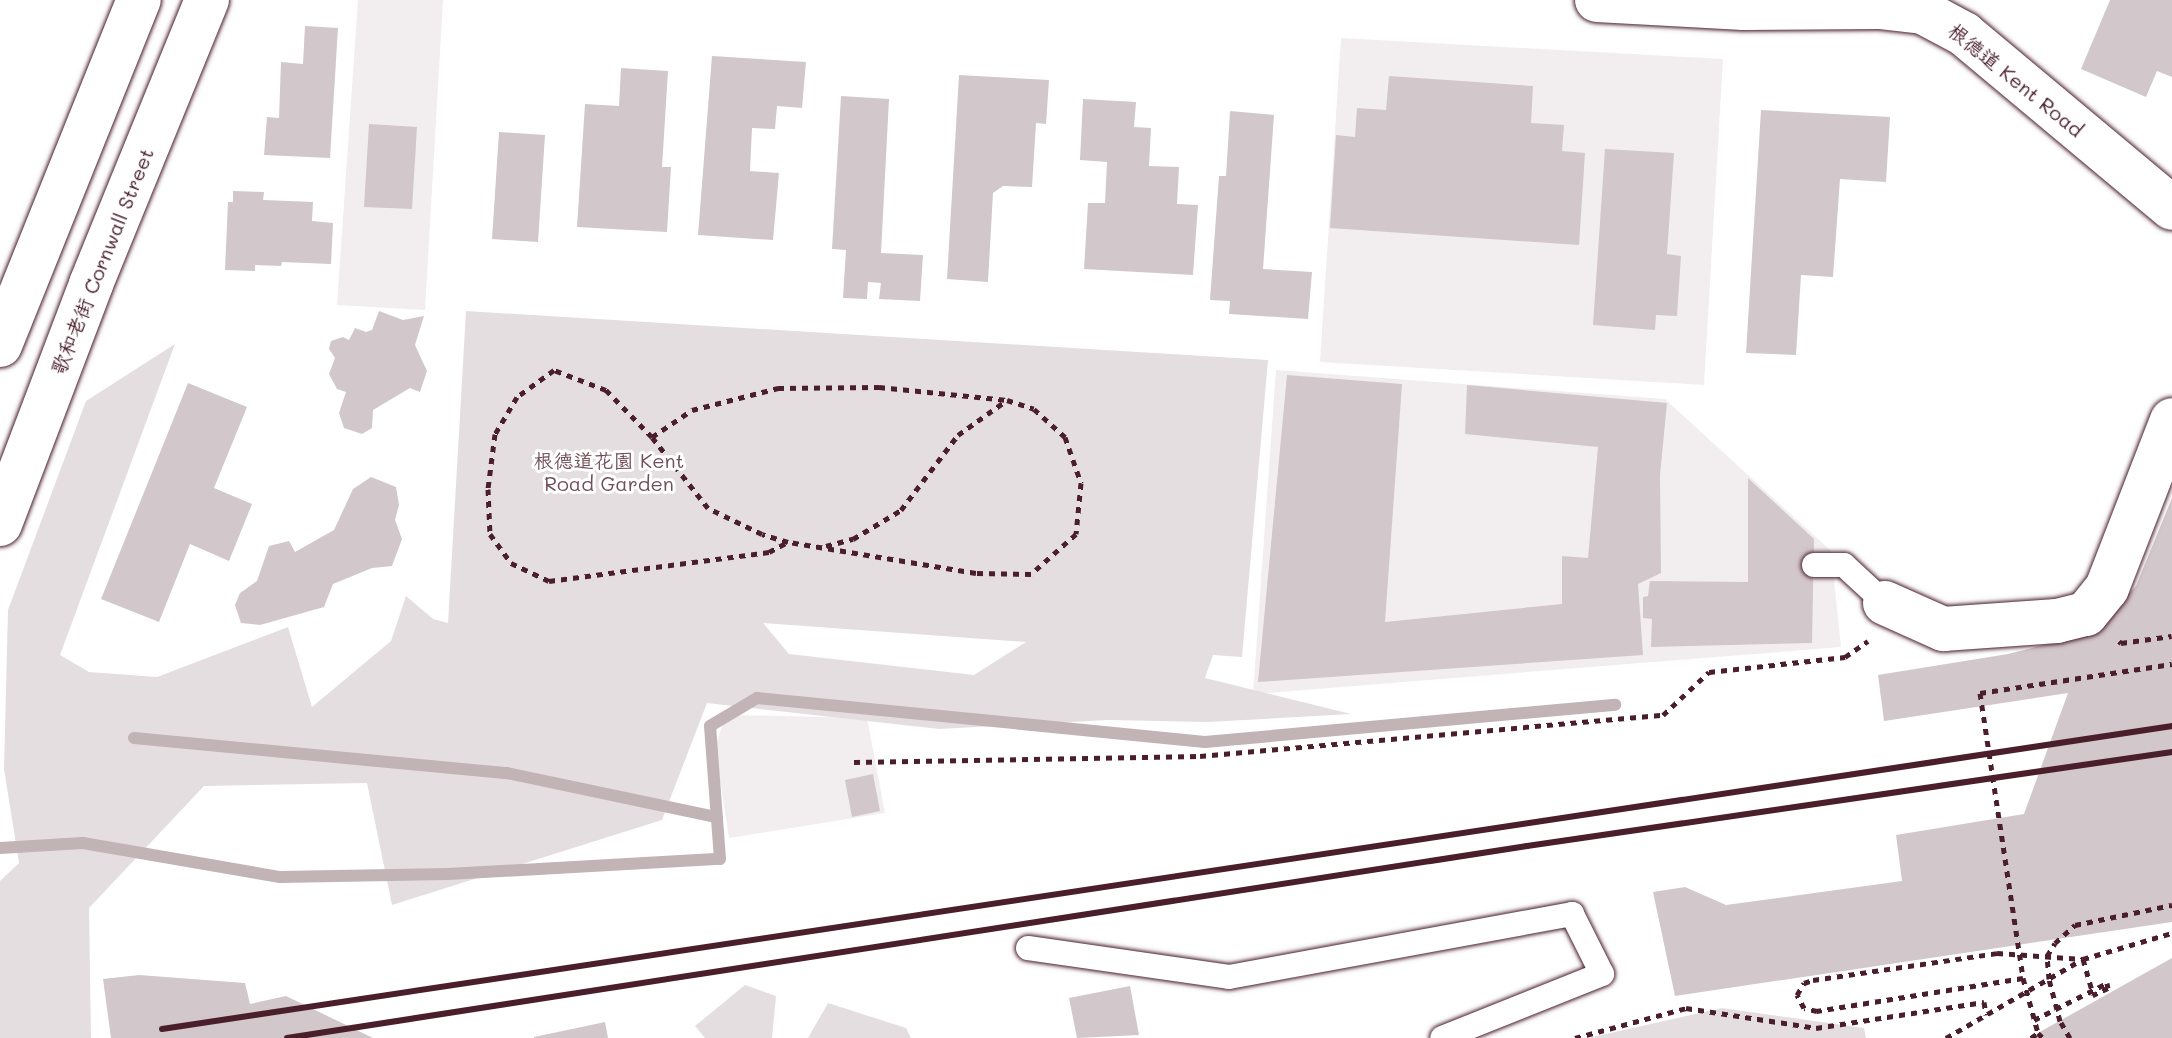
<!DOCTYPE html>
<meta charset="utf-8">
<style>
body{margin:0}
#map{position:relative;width:2172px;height:1038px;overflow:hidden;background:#fff;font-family:Mali,"LXGW WenKai TC",sans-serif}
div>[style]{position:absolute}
.built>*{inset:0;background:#f2eeef}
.green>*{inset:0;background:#e5dee0}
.stream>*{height:12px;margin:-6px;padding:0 6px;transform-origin:6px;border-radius:6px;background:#c1b3b6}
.building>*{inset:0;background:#d2c7cb}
.path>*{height:5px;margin-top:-2.5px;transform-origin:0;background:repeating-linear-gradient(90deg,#4a1f2b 0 6px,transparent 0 12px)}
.roads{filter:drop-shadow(0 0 2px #4a1f2b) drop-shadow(0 0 2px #4a1f2b)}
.lane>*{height:24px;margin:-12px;padding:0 12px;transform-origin:12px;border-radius:12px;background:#fff}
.street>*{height:44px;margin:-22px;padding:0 22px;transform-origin:22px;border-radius:22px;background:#fff}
.secondary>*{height:44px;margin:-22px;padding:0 22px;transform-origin:22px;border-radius:22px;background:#fff}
.rail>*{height:6px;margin:-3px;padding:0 3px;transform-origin:3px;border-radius:3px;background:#4a1f2b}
.path-bridge>*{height:5px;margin-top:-2.5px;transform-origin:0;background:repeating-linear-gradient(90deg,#4a1f2b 0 6px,transparent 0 12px)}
span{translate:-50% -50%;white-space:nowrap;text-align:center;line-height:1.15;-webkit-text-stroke:6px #fff;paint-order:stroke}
.street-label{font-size:20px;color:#4a1f2b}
.park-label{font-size:20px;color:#714f58}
</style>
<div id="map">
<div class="built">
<i style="clip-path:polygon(358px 0,443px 0,425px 310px,337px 305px)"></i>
<i style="clip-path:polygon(1341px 38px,1723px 59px,1704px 385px,1320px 362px)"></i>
<i style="clip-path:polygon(1276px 370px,1665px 399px,1831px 551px,1841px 647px,1253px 694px)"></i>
<i style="clip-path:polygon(735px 715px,867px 718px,885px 813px,729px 838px,715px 748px,724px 720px)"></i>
</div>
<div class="green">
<i style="clip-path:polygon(evenodd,466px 311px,1268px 360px,1242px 657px,1213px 655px,1205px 678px,1351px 714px,1208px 722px,1107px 720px,939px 729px,707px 703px,662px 820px,392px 905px,367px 783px,204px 786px,89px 908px,91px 1038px,0 1038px,0 881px,19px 863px,4px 769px,8px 610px,86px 401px,175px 344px,60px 655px,89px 672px,157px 677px,288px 627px,312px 707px,391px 641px,406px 596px,433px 619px,448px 623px,466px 311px,763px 623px,1025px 642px,1026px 642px,974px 675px,789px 654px,763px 623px)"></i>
<i style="clip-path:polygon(745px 985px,776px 996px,772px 1038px,705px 1038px,695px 1026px)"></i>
<i style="clip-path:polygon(828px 1003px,906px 1028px,911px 1038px,808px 1038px)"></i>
<i style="clip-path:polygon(1722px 1008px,1864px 1028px,1866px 1038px,1588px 1038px)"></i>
</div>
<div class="stream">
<i style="left:134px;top:738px;width:375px;rotate:5.4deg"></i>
<i style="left:507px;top:773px;width:214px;rotate:11.9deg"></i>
<i style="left:0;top:848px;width:83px;rotate:-3.4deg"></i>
<i style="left:83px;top:843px;width:200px;rotate:9.8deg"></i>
<i style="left:280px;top:877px;width:168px;rotate:-1deg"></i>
<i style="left:448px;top:874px;width:272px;rotate:-3.2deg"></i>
<i style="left:720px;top:859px;width:133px;rotate:-94.3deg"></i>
<i style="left:710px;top:726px;width:55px;rotate:-30.8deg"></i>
<i style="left:757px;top:698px;width:450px;rotate:5.6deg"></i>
<i style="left:1205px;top:742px;width:412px;rotate:-5.2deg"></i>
</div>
<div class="building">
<i style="clip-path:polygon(2110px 0,2172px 0,2172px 77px,2157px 71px,2146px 97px,2081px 69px)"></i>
<i style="clip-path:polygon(305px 26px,338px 28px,330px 158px,264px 155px,267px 117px,279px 118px,281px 62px,303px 64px)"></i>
<i style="clip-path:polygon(712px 56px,806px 62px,802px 108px,777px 106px,775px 129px,752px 128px,750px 171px,779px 173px,773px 240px,698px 235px)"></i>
<i style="clip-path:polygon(621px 68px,668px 71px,662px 167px,671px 167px,667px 232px,577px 227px,585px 104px,619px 106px)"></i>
<i style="clip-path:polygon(959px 75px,1049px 80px,1046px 124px,1036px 123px,1032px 187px,1003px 186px,993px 193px,988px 282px,947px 279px)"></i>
<i style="clip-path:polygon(1389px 76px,1533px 86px,1531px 123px,1564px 125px,1562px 151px,1585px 153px,1579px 245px,1330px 228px,1336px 135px,1355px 137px,1357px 108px,1386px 110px)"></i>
<i style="clip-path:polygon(841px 96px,889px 99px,881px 253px,923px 255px,920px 301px,879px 299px,881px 283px,868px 282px,867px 299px,843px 298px,846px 250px,832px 249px)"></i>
<i style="clip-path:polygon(1083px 99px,1136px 102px,1134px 127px,1151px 128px,1149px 166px,1179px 167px,1177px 204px,1198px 205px,1193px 275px,1084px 269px,1088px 203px,1105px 203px,1107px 162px,1080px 160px)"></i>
<i style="clip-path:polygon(1761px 110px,1890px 117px,1886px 182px,1840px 179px,1833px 277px,1801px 275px,1796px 355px,1746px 353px)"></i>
<i style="clip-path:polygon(1230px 111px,1274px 115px,1263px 269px,1312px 272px,1308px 319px,1229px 314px,1230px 301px,1210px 300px,1219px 176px,1226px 176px)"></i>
<i style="clip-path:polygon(369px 124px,417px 127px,412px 209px,364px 207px)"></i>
<i style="clip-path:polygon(499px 132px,545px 135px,538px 242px,492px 239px)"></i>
<i style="clip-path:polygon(1605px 149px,1674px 153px,1667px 254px,1681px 256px,1677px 316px,1656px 315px,1655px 330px,1593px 325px)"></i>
<i style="clip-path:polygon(233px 191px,264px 192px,263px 200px,313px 202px,312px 221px,333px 223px,331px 264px,282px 262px,281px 266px,255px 265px,255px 271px,225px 270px,228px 202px,233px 202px)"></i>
<i style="clip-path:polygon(379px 311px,403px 320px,424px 316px,415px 345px,427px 371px,420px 392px,410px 388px,373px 410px,372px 428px,362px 434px,344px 428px,339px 413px,346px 392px,337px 389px,329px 374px,335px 358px,329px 349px,331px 341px,343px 337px,349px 340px,355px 328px,366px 332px,372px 330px)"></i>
<i style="clip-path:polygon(1287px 375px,1402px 384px,1385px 622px,1562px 604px,1562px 556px,1588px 558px,1598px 447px,1465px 434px,1467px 385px,1667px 403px,1660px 475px,1661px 573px,1638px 584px,1643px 655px,1258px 682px)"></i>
<i style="clip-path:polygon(188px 383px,247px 407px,214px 488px,252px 504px,229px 561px,190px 544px,159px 622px,101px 599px)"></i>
<i style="clip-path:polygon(371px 477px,396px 487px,399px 505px,395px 520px,402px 539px,392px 566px,372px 568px,333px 584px,324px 607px,260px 625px,241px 623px,235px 605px,240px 593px,257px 581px,269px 546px,289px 541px,295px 552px,334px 530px,353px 489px)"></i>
<i style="clip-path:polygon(1748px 478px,1814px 539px,1812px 643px,1651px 647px,1652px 619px,1643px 618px,1643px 597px,1648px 596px,1650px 581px,1748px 582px)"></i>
<i style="clip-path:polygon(2172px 498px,2172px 922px,1675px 996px,1653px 892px,1685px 887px,1726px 905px,1902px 881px,1896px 835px,2024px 814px,2068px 693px,1884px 721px,1878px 675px,2008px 654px,2095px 632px,2136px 586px)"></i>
<i style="clip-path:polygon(873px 774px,880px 811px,852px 817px,845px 780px)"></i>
<i style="clip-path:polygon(2172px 958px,2172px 1038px,2030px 1038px,2038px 1033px)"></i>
<i style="clip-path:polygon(139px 975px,245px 983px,250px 1004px,286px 996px,373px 1038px,111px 1038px,103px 979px)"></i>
<i style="clip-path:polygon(1130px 986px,1139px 1035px,1077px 1038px,1069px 998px)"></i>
<i style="clip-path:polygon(605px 1022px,608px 1038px,534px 1038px,534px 1037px)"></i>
</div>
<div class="path">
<i style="left:652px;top:437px;width:48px;rotate:-34deg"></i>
<i style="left:692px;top:410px;width:89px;rotate:-14.3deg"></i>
<i style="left:778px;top:388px;width:101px;rotate:-0.6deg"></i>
<i style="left:879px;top:387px;width:129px;rotate:5.8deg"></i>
<i style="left:1007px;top:400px;width:28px;rotate:18deg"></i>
<i style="left:1034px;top:409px;width:42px;rotate:42.1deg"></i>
<i style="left:1065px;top:437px;width:49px;rotate:70.8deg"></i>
<i style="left:1081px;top:483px;width:51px;rotate:95.6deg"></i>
<i style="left:1076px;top:534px;width:60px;rotate:138.4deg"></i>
<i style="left:1031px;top:574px;width:55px;rotate:-179deg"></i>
<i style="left:976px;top:573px;width:191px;rotate:-170.6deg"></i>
<i style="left:788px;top:542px;width:27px;rotate:-163deg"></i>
<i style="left:762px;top:534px;width:60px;rotate:-154.3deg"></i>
<i style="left:708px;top:508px;width:90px;rotate:-128.3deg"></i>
<i style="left:652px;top:437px;width:66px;rotate:-134.4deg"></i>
<i style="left:606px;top:390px;width:56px;rotate:-159deg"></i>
<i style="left:554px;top:370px;width:46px;rotate:143.9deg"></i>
<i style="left:517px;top:397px;width:43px;rotate:120.7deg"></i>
<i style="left:495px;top:434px;width:55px;rotate:97.3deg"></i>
<i style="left:488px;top:489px;width:45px;rotate:87.5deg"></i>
<i style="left:490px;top:534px;width:36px;rotate:54deg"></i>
<i style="left:511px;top:563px;width:42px;rotate:25.3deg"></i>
<i style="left:549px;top:581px;width:222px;rotate:-7.5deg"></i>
<i style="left:769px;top:552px;width:21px;rotate:-28deg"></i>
<i style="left:826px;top:546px;width:28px;rotate:-15deg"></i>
<i style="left:853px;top:539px;width:56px;rotate:-31.1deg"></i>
<i style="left:901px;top:510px;width:94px;rotate:-52.8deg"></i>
<i style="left:958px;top:435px;width:60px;rotate:-35.5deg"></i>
<i style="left:2119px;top:641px;width:3px;rotate:45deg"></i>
<i style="left:2121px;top:643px;width:51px;rotate:-7.8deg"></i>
<i style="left:1980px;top:693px;width:194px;rotate:-8.6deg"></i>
<i style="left:854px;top:762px;width:346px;rotate:-1deg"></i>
<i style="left:1200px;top:756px;width:465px;rotate:-5.1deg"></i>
<i style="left:1663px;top:715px;width:63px;rotate:-43.1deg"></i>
<i style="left:1709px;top:672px;width:137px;rotate:-6.3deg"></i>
<i style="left:1845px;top:657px;width:28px;rotate:-35deg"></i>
<i style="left:2023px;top:978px;width:209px;rotate:170.9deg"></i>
<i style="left:1817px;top:1011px;width:13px;rotate:-167deg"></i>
<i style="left:1804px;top:1008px;width:15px;rotate:-118deg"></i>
<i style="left:1797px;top:995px;width:14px;rotate:-60deg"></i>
<i style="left:1804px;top:983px;width:9px;rotate:-18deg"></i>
<i style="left:1813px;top:980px;width:186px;rotate:-8.3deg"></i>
<i style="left:1997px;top:953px;width:86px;rotate:4deg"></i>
<i style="left:2083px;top:959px;width:37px;rotate:74deg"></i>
<i style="left:1575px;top:1038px;width:115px;rotate:-15.1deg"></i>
<i style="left:1686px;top:1008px;width:132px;rotate:8.7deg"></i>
<i style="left:1816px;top:1028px;width:170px;rotate:-8.8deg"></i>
<i style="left:1984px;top:1002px;width:13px;rotate:81deg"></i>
<i style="left:1946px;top:1038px;width:158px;rotate:-30deg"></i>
<i style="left:2083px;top:959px;width:93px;rotate:-16.3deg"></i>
<i style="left:2031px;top:1038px;width:9px;rotate:-36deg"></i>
<i style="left:2038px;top:1033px;width:7px;rotate:45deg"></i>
<i style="left:2070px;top:1038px;width:20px;rotate:-120deg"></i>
<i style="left:2060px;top:1021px;width:43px;rotate:-104.7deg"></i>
<i style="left:2049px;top:979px;width:23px;rotate:-95deg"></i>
<i style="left:2047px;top:956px;width:15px;rotate:-58deg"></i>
<i style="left:2055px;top:943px;width:27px;rotate:-42deg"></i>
<i style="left:2075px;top:925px;width:99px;rotate:-11.7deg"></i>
</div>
<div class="roads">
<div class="lane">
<i style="left:1814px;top:565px;width:30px"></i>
<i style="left:1844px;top:565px;width:56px;rotate:42.8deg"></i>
<i style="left:1028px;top:948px;width:203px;rotate:8.2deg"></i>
<i style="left:1229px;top:977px;width:349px;rotate:-10.4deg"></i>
<i style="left:1572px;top:914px;width:67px;rotate:63.4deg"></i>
<i style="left:1602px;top:974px;width:172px;rotate:158.2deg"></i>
</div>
<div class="street">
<i style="left:1597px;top:0;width:147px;rotate:3.1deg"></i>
<i style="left:1744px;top:8px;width:135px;rotate:-0.4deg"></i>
<i style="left:1879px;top:7px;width:44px;rotate:6.5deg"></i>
<i style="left:1923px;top:12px;width:47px;rotate:28.2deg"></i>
<i style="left:1964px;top:34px;width:271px;rotate:39.9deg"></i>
<i style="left:1885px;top:603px;width:64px;rotate:24.1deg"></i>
<i style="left:1943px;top:629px;width:114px;rotate:-4deg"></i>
<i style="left:2057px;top:621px;width:30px;rotate:-14deg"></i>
<i style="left:2086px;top:614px;width:33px;rotate:-51deg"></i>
<i style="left:2107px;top:588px;width:180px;rotate:-68.8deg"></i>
</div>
<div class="secondary">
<i style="left:0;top:345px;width:372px;rotate:-68.1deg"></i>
<i style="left:0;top:524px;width:257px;rotate:-69.2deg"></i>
<i style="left:91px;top:284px;width:307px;rotate:-67.8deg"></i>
</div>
</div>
<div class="rail">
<i style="left:162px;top:1029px;width:2033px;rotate:-8.57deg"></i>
<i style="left:287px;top:1038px;width:1255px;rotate:-8.8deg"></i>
<i style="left:1527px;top:846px;width:652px;rotate:-8.29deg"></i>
</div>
<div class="path-bridge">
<i style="left:1980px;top:693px;width:288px;rotate:81.4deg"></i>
<i style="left:2023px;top:978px;width:57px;rotate:74.7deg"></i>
<i style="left:2034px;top:1020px;width:82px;rotate:-26.9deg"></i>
<i style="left:2107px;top:983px;width:5px;rotate:79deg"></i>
<i style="left:2108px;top:988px;width:17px;rotate:155deg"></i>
</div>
<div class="street-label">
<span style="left:2016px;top:80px;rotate:39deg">根德道 Kent Road</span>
<span style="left:102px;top:261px;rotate:-68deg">歌和老街 Cornwall Street</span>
</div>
<div class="park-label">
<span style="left:609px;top:472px">根德道花園 Kent<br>Road Garden</span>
</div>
</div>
